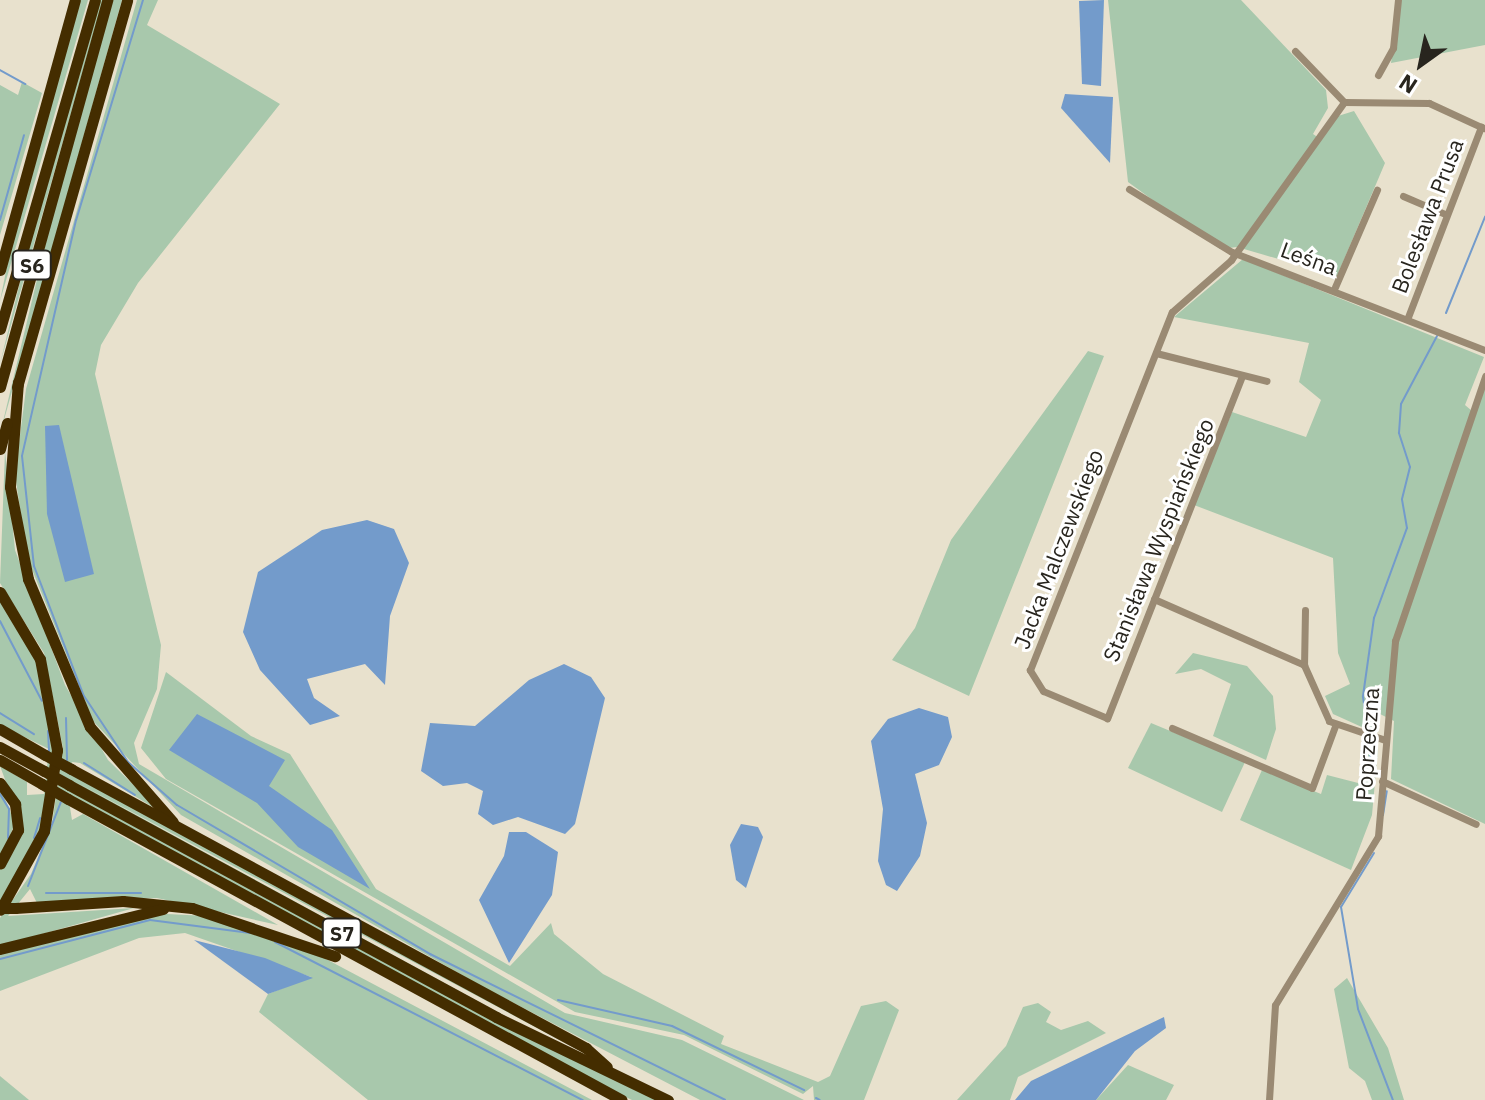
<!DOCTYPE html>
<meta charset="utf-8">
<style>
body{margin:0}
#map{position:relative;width:1485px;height:1100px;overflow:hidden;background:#e8e1cd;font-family:"IBM Plex Sans",sans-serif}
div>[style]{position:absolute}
.green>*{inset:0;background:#a8c8ac}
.water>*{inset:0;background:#739bcb}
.stream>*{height:2px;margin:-1px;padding:0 1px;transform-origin:1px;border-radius:1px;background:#739bcb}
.minor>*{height:7px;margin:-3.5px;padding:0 3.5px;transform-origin:3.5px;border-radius:3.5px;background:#9a8a73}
.highway>*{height:11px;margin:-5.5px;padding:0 5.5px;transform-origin:5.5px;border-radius:5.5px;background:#442d00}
.highway-bridge>*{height:11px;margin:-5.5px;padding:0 5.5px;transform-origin:5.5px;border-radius:5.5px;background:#442d00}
span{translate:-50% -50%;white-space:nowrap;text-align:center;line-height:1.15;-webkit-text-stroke:6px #fff;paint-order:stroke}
.shield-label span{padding:2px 6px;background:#fff;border:2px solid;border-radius:6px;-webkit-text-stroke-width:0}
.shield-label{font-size:20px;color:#28251e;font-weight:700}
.street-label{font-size:22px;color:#28251e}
.north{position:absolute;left:1381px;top:24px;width:80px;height:80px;-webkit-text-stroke:6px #fff;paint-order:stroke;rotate:213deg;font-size:22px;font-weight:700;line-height:32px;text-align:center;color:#28251e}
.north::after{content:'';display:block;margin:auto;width:28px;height:36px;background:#28251e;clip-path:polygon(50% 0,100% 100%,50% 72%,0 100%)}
</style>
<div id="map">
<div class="green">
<i style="clip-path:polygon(79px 0,88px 0,0 301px,21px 197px)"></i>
<i style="clip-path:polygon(100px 0,103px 0,0 364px,40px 200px)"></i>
<i style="clip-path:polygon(113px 0,122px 0,0 434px,69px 146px)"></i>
<i style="clip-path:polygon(137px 0,158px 0,147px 25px,280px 104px,138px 283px,101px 345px,95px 374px,161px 645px,157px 689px,134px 743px,139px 764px,565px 1013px,682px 1040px,804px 1100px,700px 1100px,483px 987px,181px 815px,93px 721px,27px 557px,15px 474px,26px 389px)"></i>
<i style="clip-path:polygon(1108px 0,1241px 0,1326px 90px,1328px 108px,1313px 134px,1319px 138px,1338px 116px,1354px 111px,1385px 163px,1337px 276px,1237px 247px,1220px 249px,1128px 182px)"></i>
<i style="clip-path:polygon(1400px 0,1485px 0,1485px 45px,1391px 63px)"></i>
<i style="clip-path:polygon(22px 82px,42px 93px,0 235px,0 85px,18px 95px)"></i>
<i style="clip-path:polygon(1243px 259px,1484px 357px,1465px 405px,1472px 411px,1485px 383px,1485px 824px,1391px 779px,1394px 721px,1378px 713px,1375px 733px,1333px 714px,1325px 696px,1350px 684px,1338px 653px,1333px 558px,1194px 505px,1232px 412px,1306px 437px,1321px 400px,1299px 382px,1309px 343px,1174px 317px)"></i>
<i style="clip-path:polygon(1088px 351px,1104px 356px,969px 696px,892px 660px,915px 628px,951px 540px)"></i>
<i style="clip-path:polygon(5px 451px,15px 550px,65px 685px,108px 760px,161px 812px,80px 763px,72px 762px,71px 771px,584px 1053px,70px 779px,659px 1100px,632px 1100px,582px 1076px,68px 795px,72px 820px,83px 814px,278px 925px,157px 898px,37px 903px,30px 889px,8px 916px,134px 908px,0 946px,0 918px,31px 874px,52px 824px,63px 748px,44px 653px,0 583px)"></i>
<i style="clip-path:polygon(0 597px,41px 671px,54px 740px,42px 825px,0 903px,0 869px,22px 825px,0 766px,27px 782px,27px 795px,44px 794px,49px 749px,0 725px)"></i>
<i style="clip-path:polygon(1193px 653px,1247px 666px,1273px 696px,1276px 729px,1266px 760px,1213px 736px,1231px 684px,1201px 669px,1175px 674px)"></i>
<i style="clip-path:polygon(166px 672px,251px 736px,290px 754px,376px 889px,510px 966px,551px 923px,554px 934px,603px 974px,724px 1036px,721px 1044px,818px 1082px,830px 1076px,861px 1006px,886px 1001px,899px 1010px,864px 1100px,814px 1100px,813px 1086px,803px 1094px,684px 1035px,575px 1012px,166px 779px,141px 748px)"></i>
<i style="clip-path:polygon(1151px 723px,1245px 762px,1222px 812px,1128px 768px)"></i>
<i style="clip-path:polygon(1368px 745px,1378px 749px,1372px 815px,1351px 870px,1240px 820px,1262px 770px,1321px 794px,1327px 775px,1362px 784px)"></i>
<i style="clip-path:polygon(0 787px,15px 823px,0 860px)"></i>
<i style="clip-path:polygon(147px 913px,207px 916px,309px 950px,592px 1100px,368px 1100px,259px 1012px,268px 994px,311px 977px,185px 933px,139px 938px,0 991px,0 953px)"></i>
<i style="clip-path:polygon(1347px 978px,1388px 1048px,1404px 1100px,1372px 1100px,1365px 1081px,1349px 1068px,1334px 989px)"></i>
<i style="clip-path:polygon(1038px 1003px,1051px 1012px,1046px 1022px,1061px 1030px,1088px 1021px,1106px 1033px,1018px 1077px,1010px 1100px,957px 1100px,1006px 1046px,1023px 1007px)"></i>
<i style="clip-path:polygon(1128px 1065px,1174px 1085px,1166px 1100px,1096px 1100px)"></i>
<i style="clip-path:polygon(0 1076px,29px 1100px,0 1100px)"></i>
</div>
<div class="water">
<i style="clip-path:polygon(1104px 0,1101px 86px,1082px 84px,1079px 1px)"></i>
<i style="clip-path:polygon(1065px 94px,1113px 97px,1110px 163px,1061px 108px)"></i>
<i style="clip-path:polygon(59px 425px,94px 574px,65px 582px,47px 514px,45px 426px)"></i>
<i style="clip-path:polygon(367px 520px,394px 529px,409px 563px,390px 616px,385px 685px,365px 664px,307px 679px,314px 698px,340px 716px,310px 725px,260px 670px,243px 632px,258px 572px,322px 530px)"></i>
<i style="clip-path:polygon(564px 664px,591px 677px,605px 698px,575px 824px,565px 834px,518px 817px,493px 825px,478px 814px,483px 791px,467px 783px,443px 786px,421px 771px,430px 723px,475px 726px,529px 680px)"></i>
<i style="clip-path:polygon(919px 708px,948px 717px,952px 737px,939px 765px,915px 774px,927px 823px,920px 856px,897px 891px,886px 885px,878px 861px,883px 809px,871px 741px,888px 719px)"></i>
<i style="clip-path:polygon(197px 714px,285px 760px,269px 786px,332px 830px,370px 889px,298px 847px,257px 803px,169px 750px)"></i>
<i style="clip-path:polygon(741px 824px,758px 827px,763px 837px,746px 888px,736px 880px,730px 845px)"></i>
<i style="clip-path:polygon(509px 832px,526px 832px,558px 852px,552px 895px,509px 963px,479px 900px,504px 856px)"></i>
<i style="clip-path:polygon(194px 940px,265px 958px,313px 978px,268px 994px)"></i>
<i style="clip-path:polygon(1164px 1017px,1166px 1028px,1135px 1051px,1096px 1100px,1015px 1100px,1031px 1081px)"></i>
</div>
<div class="stream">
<i style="left:143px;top:0;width:230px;rotate:106.9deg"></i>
<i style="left:76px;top:220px;width:242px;rotate:102.9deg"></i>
<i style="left:22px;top:456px;width:111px;rotate:83.8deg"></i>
<i style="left:34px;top:566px;width:139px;rotate:69deg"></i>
<i style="left:84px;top:696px;width:79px;rotate:56.3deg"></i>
<i style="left:128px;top:762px;width:65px;rotate:41.3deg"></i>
<i style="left:177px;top:805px;width:294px;rotate:30.5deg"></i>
<i style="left:430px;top:954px;width:329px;rotate:26.3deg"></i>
<i style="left:0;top:70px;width:29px;rotate:29deg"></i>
<i style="left:0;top:220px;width:88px;rotate:-74.2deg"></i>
<i style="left:1446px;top:313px;width:104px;rotate:-67.9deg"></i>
<i style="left:0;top:621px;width:90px;rotate:62.3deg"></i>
<i style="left:0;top:713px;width:40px;rotate:32deg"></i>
<i style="left:66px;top:718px;width:42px;rotate:88.6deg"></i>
<i style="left:1368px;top:729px;width:33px;rotate:-99deg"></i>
<i style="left:1363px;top:696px;width:79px;rotate:-82deg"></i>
<i style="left:1374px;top:618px;width:96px;rotate:-69.9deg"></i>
<i style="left:1407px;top:528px;width:29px;rotate:-100deg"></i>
<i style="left:1402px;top:499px;width:33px;rotate:-76deg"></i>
<i style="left:1410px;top:467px;width:36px;rotate:-108deg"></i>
<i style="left:1399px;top:433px;width:29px;rotate:-86deg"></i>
<i style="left:1401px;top:404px;width:77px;rotate:-62.1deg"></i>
<i style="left:48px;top:731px;width:21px;rotate:87deg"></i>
<i style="left:1370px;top:743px;width:45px;rotate:88.7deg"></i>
<i style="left:84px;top:763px;width:60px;rotate:32.1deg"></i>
<i style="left:0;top:794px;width:17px;rotate:59deg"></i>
<i style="left:9px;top:809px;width:29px;rotate:92deg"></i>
<i style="left:1383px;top:815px;width:24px;rotate:-81deg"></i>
<i style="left:34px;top:838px;width:21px;rotate:-73deg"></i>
<i style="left:1374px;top:853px;width:63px;rotate:121.4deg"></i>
<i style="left:1341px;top:907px;width:103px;rotate:80.5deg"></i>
<i style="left:1358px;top:1009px;width:97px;rotate:69deg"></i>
<i style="left:28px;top:886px;width:90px;rotate:-68.6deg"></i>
<i style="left:46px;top:893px;width:95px"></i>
<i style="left:275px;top:942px;width:346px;rotate:27.2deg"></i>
<i style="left:0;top:959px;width:155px;rotate:-14.6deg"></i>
<i style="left:150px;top:920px;width:101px;rotate:7.4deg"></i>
<i style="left:558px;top:1000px;width:117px;rotate:12.8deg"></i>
<i style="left:672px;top:1026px;width:147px;rotate:25.9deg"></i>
<i style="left:816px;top:1098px;width:4px;rotate:27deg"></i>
</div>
<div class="minor">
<i style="left:1295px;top:51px;width:71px;rotate:46.1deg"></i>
<i style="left:1378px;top:75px;width:31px;rotate:-61deg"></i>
<i style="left:1393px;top:48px;width:48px;rotate:-84.1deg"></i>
<i style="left:1344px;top:102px;width:85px;rotate:0.7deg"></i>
<i style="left:1429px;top:103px;width:60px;rotate:24.8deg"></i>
<i style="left:1129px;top:189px;width:121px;rotate:31.5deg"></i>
<i style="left:1232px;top:252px;width:271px;rotate:21.2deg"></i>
<i style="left:1403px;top:196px;width:46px;rotate:23.2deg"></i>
<i style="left:1335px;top:287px;width:106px;rotate:-66.6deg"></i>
<i style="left:1408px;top:317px;width:204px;rotate:-69deg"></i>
<i style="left:1156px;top:353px;width:114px;rotate:14.2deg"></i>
<i style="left:1242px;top:376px;width:368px;rotate:111.5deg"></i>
<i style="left:1107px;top:718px;width:69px;rotate:-157.1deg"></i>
<i style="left:1043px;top:691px;width:25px;rotate:-122deg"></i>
<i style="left:1030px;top:670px;width:385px;rotate:-68.4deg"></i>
<i style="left:1172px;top:312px;width:79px;rotate:-41.4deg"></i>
<i style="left:1231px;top:260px;width:194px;rotate:-54.4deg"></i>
<i style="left:1154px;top:599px;width:164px;rotate:23.7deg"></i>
<i style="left:1305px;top:610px;width:55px;rotate:91deg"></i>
<i style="left:1304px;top:665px;width:61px;rotate:65.9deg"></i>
<i style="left:1329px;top:721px;width:59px;rotate:18.7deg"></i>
<i style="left:1172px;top:728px;width:152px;rotate:23.2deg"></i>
<i style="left:1312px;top:788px;width:66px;rotate:-69.6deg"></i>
<i style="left:1382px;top:781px;width:103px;rotate:24.6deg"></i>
<i style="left:1269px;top:1100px;width:95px;rotate:-86.4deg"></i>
<i style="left:1275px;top:1005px;width:198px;rotate:-58.6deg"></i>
<i style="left:1378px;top:836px;width:196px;rotate:-85deg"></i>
<i style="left:1395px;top:641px;width:280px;rotate:-71.2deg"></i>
</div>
<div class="highway">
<i style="left:0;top:270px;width:280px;rotate:-74.5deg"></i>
<i style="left:0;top:329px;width:342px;rotate:-73.9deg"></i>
<i style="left:18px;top:382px;width:105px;rotate:94.4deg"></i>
<i style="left:10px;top:487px;width:94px;rotate:78.9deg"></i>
<i style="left:28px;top:579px;width:160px;rotate:67.3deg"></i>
<i style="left:90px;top:727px;width:126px;rotate:48.9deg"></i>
<i style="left:0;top:387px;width:402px;rotate:-74.5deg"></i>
<i style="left:17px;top:387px;width:402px;rotate:-74.1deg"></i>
<i style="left:0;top:449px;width:27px;rotate:-75deg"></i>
<i style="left:0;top:592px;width:78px;rotate:59.2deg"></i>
<i style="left:40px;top:659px;width:93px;rotate:79.4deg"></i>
<i style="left:57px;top:750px;width:82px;rotate:99.1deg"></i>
<i style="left:44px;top:831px;width:90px;rotate:119.1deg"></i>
<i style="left:0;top:729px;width:52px;rotate:30deg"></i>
<i style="left:0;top:747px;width:50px;rotate:28.6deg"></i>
<i style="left:0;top:760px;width:48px;rotate:29.7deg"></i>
<i style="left:71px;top:769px;width:586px;rotate:28.45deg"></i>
<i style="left:586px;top:1048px;width:28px;rotate:42deg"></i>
<i style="left:0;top:783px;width:26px;rotate:54deg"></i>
<i style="left:15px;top:804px;width:26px;rotate:83deg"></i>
<i style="left:18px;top:830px;width:38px;rotate:118deg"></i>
<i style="left:69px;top:785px;width:486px;rotate:28.5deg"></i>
<i style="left:496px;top:1017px;width:191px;rotate:25.8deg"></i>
<i style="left:68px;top:799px;width:630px;rotate:28.52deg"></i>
<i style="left:15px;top:908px;width:108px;rotate:-3.7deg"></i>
<i style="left:123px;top:901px;width:69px;rotate:5.8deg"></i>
<i style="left:192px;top:908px;width:151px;rotate:18.6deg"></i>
<i style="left:0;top:949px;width:168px;rotate:-13.8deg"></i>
</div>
<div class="highway-bridge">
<i style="left:45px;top:755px;width:30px;rotate:28deg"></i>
<i style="left:44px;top:771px;width:29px;rotate:29deg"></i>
<i style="left:42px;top:784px;width:30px;rotate:30deg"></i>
<i style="left:0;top:908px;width:15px"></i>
</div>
<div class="shield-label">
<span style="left:32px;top:265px">S6</span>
<span style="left:342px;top:933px">S7</span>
</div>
<div class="street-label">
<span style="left:1427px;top:216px;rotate:-69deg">Bolesława Prusa</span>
<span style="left:1309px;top:258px;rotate:20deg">Leśna</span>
<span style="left:1158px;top:540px;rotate:-68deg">Stanisława Wyspiańskiego</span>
<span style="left:1058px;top:549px;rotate:-69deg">Jacka Malczewskiego</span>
<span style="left:1367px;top:744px;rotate:-86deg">Poprzeczna</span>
</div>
<div class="north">N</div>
</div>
